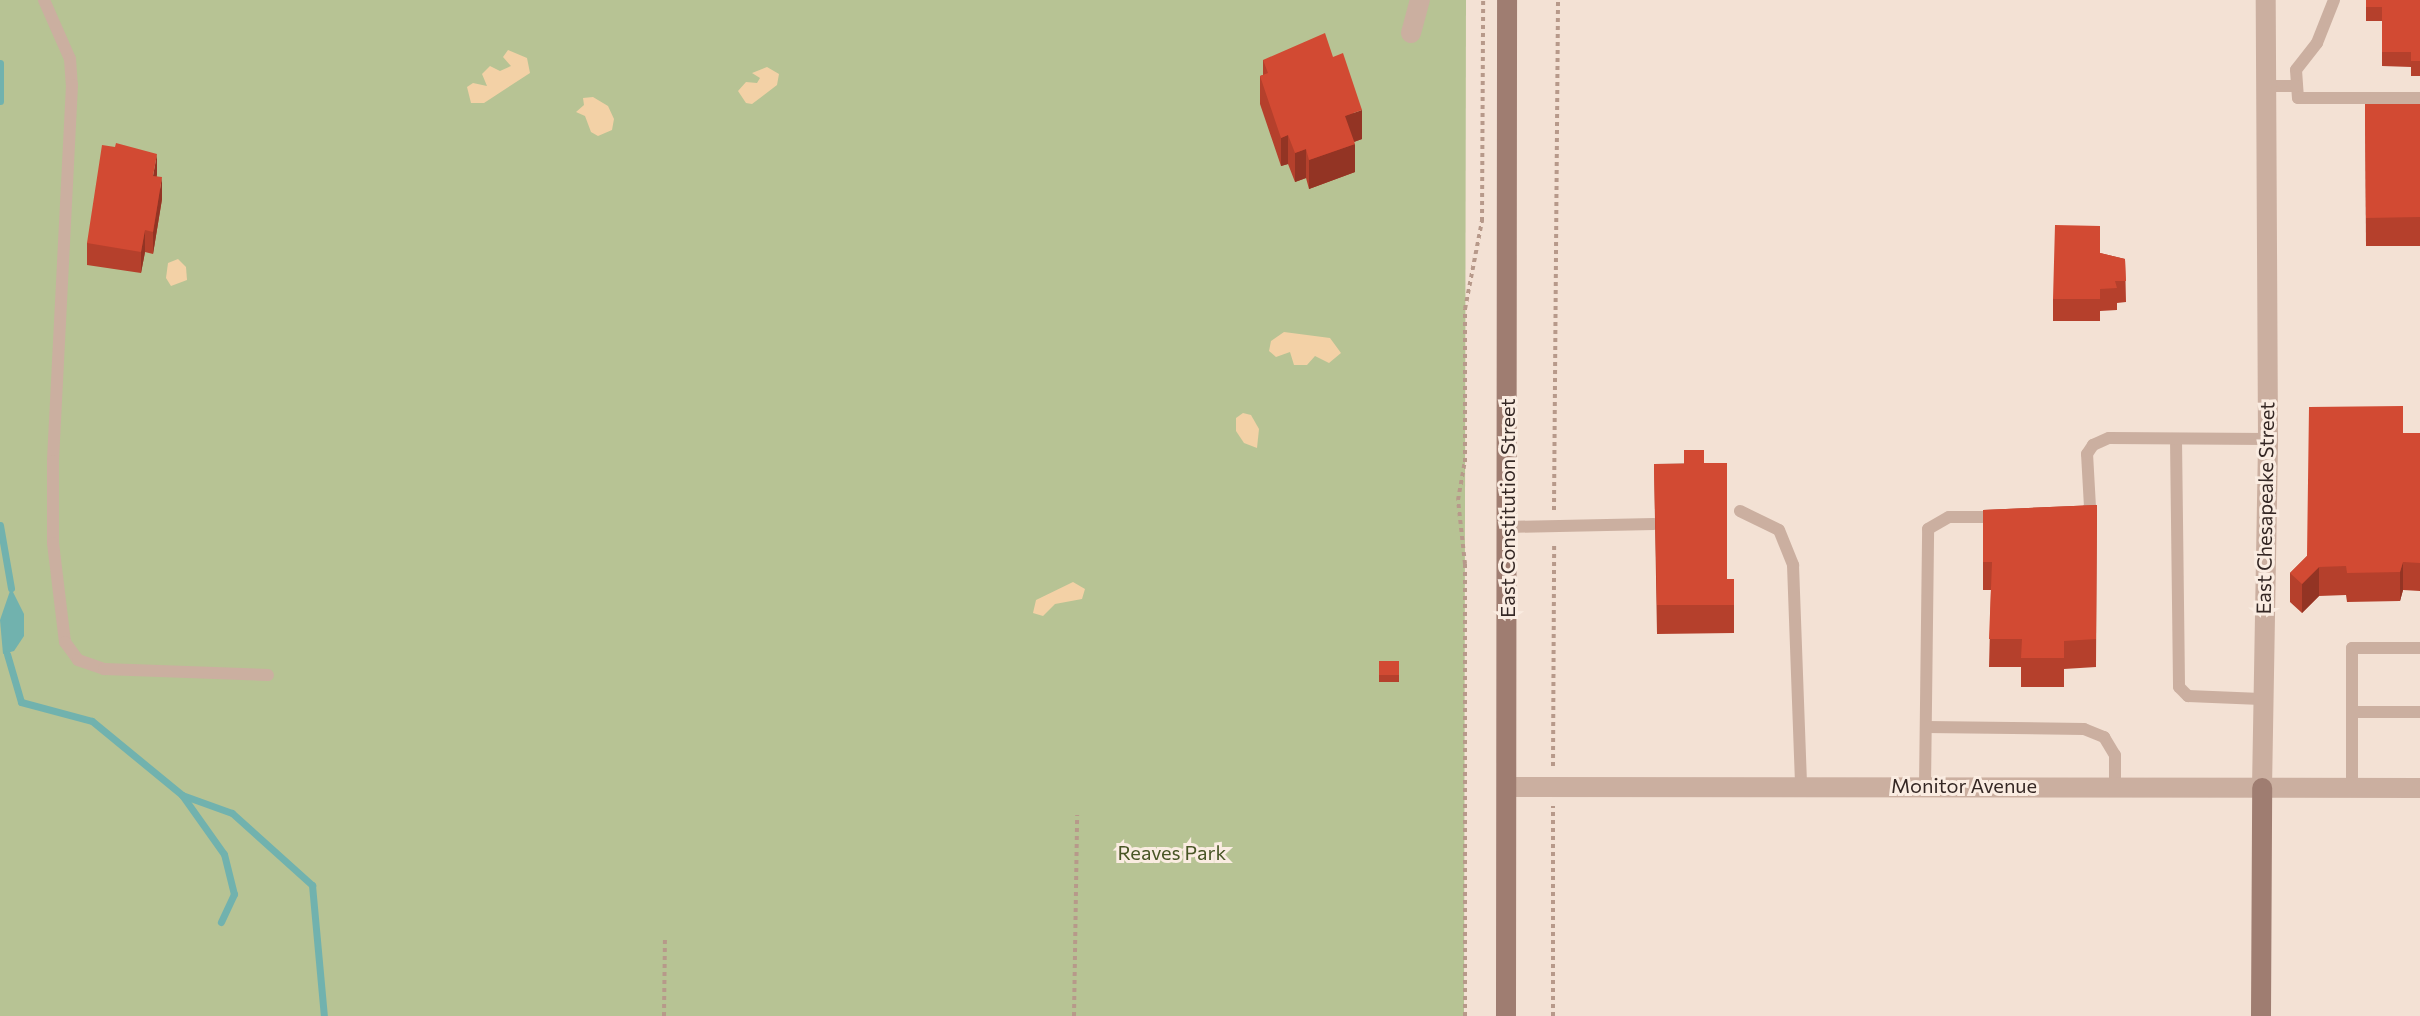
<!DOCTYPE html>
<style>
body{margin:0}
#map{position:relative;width:2420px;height:1016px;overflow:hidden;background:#f3e1d4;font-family:Commissioner,sans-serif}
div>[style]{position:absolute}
.green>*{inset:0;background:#b7c394}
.sand>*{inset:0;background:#f3d1a6}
.water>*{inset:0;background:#71b2ae}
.stream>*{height:7px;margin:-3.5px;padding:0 3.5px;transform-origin:3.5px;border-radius:3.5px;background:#71b2ae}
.path>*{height:4px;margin-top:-2px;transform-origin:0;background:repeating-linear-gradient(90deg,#b7998a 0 4px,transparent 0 8px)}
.lane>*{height:12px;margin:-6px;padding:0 6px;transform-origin:6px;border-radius:6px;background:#cbafa0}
.street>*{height:20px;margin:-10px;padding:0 10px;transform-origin:10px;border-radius:10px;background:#cbafa0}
.secondary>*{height:20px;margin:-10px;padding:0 10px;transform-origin:10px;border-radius:10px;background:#9f7d71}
.wall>*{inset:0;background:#b5402c}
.shaded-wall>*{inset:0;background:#933424}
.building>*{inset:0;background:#d24a33}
span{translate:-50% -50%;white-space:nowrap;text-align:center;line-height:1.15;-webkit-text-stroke:6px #faece1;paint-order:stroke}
.street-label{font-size:20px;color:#342724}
.park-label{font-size:20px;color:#485525}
</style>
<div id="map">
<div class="green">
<i style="clip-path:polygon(0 0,1466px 0,1464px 1016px,0 1016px)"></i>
</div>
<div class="sand">
<i style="clip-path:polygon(508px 50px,527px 58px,530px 73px,484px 103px,471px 103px,467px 87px,473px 83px,487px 86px,482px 74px,490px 66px,500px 71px,511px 66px,503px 57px)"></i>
<i style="clip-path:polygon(767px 67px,779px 74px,777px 85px,752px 104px,746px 103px,738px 91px,746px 82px,757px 83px,760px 78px,752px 73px)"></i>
<i style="clip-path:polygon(583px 98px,593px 97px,608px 106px,614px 119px,612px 130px,598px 136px,591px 132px,585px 116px,576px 112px,584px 105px)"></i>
<i style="clip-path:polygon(178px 259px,186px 267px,187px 280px,171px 286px,166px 278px,168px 263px)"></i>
<i style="clip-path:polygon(1284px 332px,1330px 338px,1341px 353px,1329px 363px,1315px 356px,1307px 365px,1294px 365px,1290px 352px,1276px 357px,1269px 351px,1271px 341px)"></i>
<i style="clip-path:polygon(1243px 413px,1251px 415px,1259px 429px,1257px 448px,1244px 443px,1236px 431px,1236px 418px)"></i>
<i style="clip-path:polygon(1073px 582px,1085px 589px,1082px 599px,1055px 604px,1043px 616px,1033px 613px,1036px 600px)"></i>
</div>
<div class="water">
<i style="clip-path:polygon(11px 588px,24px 614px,24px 636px,14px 651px,3px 654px,0 620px)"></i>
</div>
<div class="stream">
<i style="left:0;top:63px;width:38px;rotate:90deg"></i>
<i style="left:0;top:525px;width:64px;rotate:80.1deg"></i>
<i style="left:7px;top:654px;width:50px;rotate:73.7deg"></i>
<i style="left:21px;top:702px;width:73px;rotate:15deg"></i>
<i style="left:92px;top:721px;width:117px;rotate:39.4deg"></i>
<i style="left:182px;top:795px;width:72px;rotate:54.6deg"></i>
<i style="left:224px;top:854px;width:41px;rotate:76deg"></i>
<i style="left:234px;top:894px;width:31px;rotate:115deg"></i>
<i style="left:182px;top:795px;width:53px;rotate:19.8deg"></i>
<i style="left:232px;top:813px;width:108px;rotate:42deg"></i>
<i style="left:312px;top:885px;width:132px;rotate:84.8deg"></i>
</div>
<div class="path">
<i style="left:1554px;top:510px;width:510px;rotate:-89.55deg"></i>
<i style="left:1553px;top:766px;width:224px;rotate:-89.7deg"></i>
<i style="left:664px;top:1016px;width:79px;rotate:-89.3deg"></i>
<i style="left:1074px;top:1016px;width:201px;rotate:-89.1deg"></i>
<i style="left:1465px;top:1016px;width:452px;rotate:-90deg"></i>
<i style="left:1465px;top:564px;width:64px;rotate:-96.2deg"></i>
<i style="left:1458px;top:500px;width:39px;rotate:-80deg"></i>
<i style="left:1465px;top:462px;width:153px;rotate:-90deg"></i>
<i style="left:1465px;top:309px;width:90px;rotate:-79.1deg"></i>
<i style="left:1482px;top:221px;width:221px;rotate:-89.7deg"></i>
<i style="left:1553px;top:1016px;width:210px;rotate:-90deg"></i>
</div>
<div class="lane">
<i style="left:44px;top:0;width:64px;rotate:66.2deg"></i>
<i style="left:70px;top:59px;width:26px;rotate:86deg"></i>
<i style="left:72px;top:85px;width:376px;rotate:92.9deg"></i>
<i style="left:53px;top:461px;width:82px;rotate:90deg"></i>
<i style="left:53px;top:543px;width:100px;rotate:83.1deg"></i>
<i style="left:65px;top:642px;width:22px;rotate:54deg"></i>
<i style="left:78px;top:660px;width:28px;rotate:19deg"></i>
<i style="left:104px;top:669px;width:164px;rotate:2.1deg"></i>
<i style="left:2334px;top:0;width:46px;rotate:111.6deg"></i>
<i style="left:2317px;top:43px;width:34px;rotate:128deg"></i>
<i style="left:2296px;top:70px;width:28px;rotate:86deg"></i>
<i style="left:2298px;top:98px;width:122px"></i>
<i style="left:2266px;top:86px;width:31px"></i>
<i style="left:2176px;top:439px;width:248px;rotate:89.3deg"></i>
<i style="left:2179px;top:687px;width:13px;rotate:45deg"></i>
<i style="left:2188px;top:696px;width:73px;rotate:2.4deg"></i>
<i style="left:1740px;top:511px;width:43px;rotate:26deg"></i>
<i style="left:1779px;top:530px;width:38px;rotate:68deg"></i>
<i style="left:1793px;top:565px;width:221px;rotate:87.9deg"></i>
<i style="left:2082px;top:516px;width:12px;rotate:-48deg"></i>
<i style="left:2090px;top:507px;width:53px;rotate:-93.2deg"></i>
<i style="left:2087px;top:454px;width:11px;rotate:-56deg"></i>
<i style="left:2093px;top:445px;width:17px;rotate:-24deg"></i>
<i style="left:2109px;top:438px;width:159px;rotate:0.4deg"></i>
<i style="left:1507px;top:527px;width:147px;rotate:-1.2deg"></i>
<i style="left:2352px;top:712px;width:68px"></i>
<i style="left:1926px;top:727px;width:158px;rotate:0.7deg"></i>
<i style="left:2084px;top:729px;width:22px;rotate:22deg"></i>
<i style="left:2104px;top:737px;width:21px;rotate:59deg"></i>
<i style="left:2115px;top:755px;width:30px;rotate:90deg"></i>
<i style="left:1925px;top:786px;width:257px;rotate:-89.3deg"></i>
<i style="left:1928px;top:529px;width:24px;rotate:-30deg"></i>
<i style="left:1949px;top:517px;width:47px"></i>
<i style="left:2352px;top:787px;width:139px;rotate:-90deg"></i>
<i style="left:2352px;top:648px;width:68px"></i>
</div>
<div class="street">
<i style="left:1411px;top:33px;width:34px;rotate:-75deg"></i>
<i style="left:1507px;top:787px;width:913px;rotate:0.06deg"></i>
<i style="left:2262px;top:788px;width:349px;rotate:-89deg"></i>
<i style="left:2268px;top:439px;width:439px;rotate:-90.3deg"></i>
</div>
<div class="secondary">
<i style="left:1506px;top:1016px;width:1016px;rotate:-89.94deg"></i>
<i style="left:2261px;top:1016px;width:228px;rotate:-89.7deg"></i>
</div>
<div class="wall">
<i style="clip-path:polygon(2366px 0,2420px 0,2420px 76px,2411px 76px,2411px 67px,2382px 66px,2382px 21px,2366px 21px)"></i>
<i style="clip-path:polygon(1333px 57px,1362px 139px,1354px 142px,1355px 172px,1309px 189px,1306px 178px,1295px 182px,1288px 164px,1281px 166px,1260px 104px,1260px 76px,1263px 75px,1263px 60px)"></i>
<i style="clip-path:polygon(2365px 104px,2420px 104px,2420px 246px,2366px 246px)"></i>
<i style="clip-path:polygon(157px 176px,162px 199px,153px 254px,145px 252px,141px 273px,87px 265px,87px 243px)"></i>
<i style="clip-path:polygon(2100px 253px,2125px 259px,2126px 302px,2117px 303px,2117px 310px,2100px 311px,2100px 321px,2053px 321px,2053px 299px)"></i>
<i style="clip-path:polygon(2403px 433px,2420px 433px,2420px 591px,2403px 590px,2400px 601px,2347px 602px,2346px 595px,2319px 596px,2302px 613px,2290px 602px,2290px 573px,2307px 556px)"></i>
<i style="clip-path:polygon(1704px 463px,1727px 579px,1734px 579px,1734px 633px,1657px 634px,1654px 464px)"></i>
<i style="clip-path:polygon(2097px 505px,2096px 667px,2064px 669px,2064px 687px,2021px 687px,2021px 667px,1989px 667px,1991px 590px,1983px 590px,1983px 510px)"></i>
<i style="clip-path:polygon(1379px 661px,1399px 661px,1399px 682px,1379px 682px)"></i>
</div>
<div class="shaded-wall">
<i style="clip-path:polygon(1362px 110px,1362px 139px,1345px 145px,1345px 116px)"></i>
<i style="clip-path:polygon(1288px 135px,1288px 164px,1281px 166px,1281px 138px)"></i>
<i style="clip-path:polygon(1355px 144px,1355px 172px,1309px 189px,1309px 160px)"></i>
<i style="clip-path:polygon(1306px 149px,1306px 178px,1295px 182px,1295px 153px)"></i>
<i style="clip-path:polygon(157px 154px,157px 175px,153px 198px,153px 176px)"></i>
<i style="clip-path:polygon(162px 177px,162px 199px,153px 254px,153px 232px)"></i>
<i style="clip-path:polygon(145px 230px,145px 252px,141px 273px,141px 252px)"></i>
<i style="clip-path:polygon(2403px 562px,2403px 590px,2400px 601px,2400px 572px)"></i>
<i style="clip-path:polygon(2319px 567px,2319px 596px,2302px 613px,2302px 584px)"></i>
</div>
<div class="building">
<i style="clip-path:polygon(2366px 0,2420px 0,2420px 61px,2411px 61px,2411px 52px,2382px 52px,2382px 7px,2366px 7px)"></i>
<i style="clip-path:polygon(1325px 33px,1333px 57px,1343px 53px,1362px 110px,1345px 116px,1355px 144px,1309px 160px,1306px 149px,1295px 153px,1288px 135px,1281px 138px,1260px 76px,1268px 73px,1263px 60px)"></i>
<i style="clip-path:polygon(2365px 104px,2420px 104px,2420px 217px,2366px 218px)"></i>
<i style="clip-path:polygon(116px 143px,157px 154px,153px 176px,162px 177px,153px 232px,145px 230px,141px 252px,87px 243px,102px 145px,115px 147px)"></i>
<i style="clip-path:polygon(2055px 225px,2100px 226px,2100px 253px,2125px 259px,2126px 281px,2115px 281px,2117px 288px,2100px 289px,2100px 299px,2053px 299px)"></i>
<i style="clip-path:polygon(2403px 406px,2403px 433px,2420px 433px,2420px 563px,2403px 562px,2400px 572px,2347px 573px,2346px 566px,2319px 567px,2302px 584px,2290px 573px,2307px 556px,2309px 407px)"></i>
<i style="clip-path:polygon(1684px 450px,1704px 450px,1704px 463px,1727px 463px,1727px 579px,1734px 579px,1734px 605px,1657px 605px,1654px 464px,1684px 464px)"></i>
<i style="clip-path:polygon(2097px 505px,2096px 639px,2064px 641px,2064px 658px,2021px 658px,2022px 639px,1989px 639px,1992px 562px,1983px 562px,1983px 510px)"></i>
<i style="clip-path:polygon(1379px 661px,1399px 661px,1399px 675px,1379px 675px)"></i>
</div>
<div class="street-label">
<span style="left:1507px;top:508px;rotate:-90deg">East Constitution Street</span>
<span style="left:2265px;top:508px;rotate:-89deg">East Chesapeake Street</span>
<span style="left:1964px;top:785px">Monitor Avenue</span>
</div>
<div class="park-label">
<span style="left:1172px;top:852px">Reaves Park</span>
</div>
</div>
